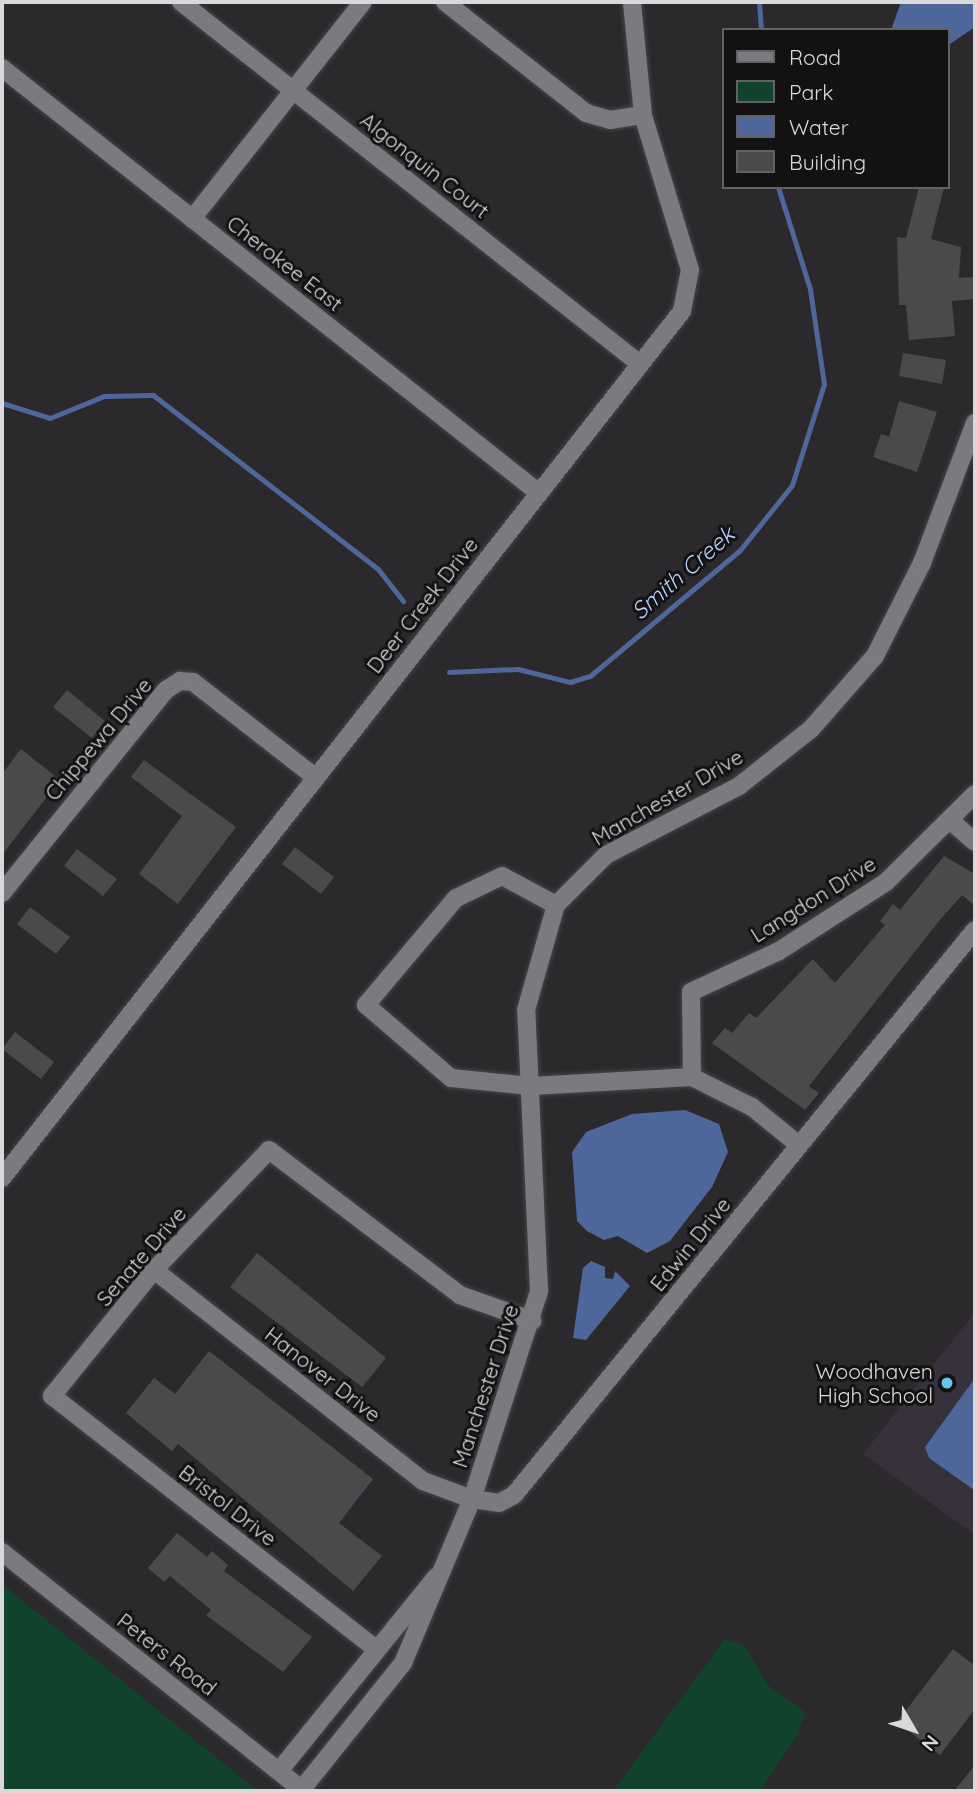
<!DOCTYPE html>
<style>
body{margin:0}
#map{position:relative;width:977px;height:1793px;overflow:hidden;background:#2b292c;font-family:Quicksand,sans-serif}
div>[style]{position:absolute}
.built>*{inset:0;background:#36313a}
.green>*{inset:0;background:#11422c}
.water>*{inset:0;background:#4e679a}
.stream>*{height:5px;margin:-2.5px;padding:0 2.5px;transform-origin:2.5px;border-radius:2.5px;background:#4e679a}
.building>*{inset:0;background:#4b494c}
.roads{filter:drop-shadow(0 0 2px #474548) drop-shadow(0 0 2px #474548)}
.street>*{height:18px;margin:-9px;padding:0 9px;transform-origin:9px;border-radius:9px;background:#7c7a7e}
.dots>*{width:19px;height:19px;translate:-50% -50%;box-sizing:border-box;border:4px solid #131213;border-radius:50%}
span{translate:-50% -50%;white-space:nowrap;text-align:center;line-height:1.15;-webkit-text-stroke:6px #131213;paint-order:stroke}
.street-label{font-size:21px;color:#dad8db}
.poi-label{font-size:21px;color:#dad8db}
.right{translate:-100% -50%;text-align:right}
.water-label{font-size:23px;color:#b7cffd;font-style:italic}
.frame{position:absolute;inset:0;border:4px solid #dad8db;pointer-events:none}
.legend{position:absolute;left:722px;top:28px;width:228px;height:161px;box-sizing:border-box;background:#131213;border:2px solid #636163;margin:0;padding:9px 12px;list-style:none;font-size:21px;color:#dad8db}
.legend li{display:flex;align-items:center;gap:14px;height:35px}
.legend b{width:35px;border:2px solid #636163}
.north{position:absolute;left:879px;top:1695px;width:70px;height:70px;-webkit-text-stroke:5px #131213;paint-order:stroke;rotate:129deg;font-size:19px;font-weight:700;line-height:28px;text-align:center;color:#dad8db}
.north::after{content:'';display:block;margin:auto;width:24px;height:32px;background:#dad8db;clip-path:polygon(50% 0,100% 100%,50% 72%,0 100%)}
</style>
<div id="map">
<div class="built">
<i style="clip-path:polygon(975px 1312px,975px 1535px,863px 1454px)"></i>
</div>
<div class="green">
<i style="clip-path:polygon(2px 1584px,258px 1791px,2px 1791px)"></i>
<i style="clip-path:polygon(725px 1639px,743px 1644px,769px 1686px,805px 1712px,797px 1736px,760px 1791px,613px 1791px)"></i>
</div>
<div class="water">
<i style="clip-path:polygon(901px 2px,975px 2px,975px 27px,947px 46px,947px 30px,891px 30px)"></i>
<i style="clip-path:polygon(685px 1110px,719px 1124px,728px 1152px,712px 1187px,670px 1241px,647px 1253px,618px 1236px,604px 1240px,587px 1231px,577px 1221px,572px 1152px,586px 1132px,632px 1114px)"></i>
<i style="clip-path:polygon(591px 1261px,605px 1267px,605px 1278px,613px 1279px,615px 1271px,630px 1286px,586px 1340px,573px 1338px,583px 1268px)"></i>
<i style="clip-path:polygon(975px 1378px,975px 1490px,974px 1490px,929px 1458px,925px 1447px)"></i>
</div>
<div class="stream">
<i style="left:759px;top:2px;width:28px;rotate:86deg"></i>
<i style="left:2px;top:403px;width:50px;rotate:17.4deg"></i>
<i style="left:50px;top:418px;width:58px;rotate:-22.2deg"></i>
<i style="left:104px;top:396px;width:49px;rotate:-1.2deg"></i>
<i style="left:153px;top:395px;width:284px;rotate:37.7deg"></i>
<i style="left:378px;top:569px;width:41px;rotate:52deg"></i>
<i style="left:449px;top:672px;width:69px;rotate:-2.5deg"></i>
<i style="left:518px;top:669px;width:54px;rotate:14deg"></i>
<i style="left:570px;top:682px;width:21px;rotate:-17deg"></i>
<i style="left:590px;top:676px;width:196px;rotate:-40deg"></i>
<i style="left:740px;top:550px;width:83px;rotate:-51.3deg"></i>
<i style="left:792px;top:485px;width:106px;rotate:-72.4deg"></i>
<i style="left:824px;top:384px;width:96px;rotate:-98.4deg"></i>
<i style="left:810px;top:289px;width:107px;rotate:-107.4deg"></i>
</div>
<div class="building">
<i style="clip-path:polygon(919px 187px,944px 187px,931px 239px,961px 247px,959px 278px,973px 277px,974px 299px,952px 301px,955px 336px,909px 340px,906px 305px,899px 305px,897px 237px,906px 238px)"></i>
<i style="clip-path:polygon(903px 353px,946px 360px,942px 384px,899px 376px)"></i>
<i style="clip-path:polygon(899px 401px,937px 412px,917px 472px,873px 457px,881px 434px,889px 437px)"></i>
<i style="clip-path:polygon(67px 690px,105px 721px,92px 738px,53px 707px)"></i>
<i style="clip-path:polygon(21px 749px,60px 780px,2px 855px,2px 774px)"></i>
<i style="clip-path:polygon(144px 760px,236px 827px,178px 904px,139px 874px,182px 816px,131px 777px)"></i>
<i style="clip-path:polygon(295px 847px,334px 877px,321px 894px,282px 864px)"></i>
<i style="clip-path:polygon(77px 849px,117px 879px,103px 896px,64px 866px)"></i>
<i style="clip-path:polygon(944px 856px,975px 874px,975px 906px,962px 895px,939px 921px,809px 1086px,819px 1093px,805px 1110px,712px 1043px,725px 1028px,732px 1033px,749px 1013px,756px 1018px,813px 959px,835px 983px,885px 925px,880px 921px,893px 904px,900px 910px)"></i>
<i style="clip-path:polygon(30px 907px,70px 937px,56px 954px,17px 924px)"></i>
<i style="clip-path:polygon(15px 1032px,54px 1062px,41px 1079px,2px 1049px)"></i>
<i style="clip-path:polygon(257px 1253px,386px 1358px,362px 1387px,230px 1287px)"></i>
<i style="clip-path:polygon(209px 1351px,373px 1479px,339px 1523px,382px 1556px,353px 1591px,178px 1444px,172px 1451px,126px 1413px,154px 1378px,175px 1394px)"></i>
<i style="clip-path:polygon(177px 1533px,207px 1557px,212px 1551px,228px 1565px,224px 1571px,312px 1637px,283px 1672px,206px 1615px,211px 1610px,170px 1576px,164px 1582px,148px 1568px)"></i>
<i style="clip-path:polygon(953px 1649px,975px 1666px,975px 1709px,940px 1755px,897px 1722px)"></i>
<i style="clip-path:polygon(975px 1765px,975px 1791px,954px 1791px)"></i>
</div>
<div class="roads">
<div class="street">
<i style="left:181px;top:2px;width:585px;rotate:38.26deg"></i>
<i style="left:445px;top:2px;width:179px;rotate:38.2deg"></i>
<i style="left:586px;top:113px;width:25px;rotate:16deg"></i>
<i style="left:610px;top:120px;width:33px;rotate:-9deg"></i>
<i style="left:2px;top:68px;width:685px;rotate:38.36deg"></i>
<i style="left:192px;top:219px;width:276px;rotate:-51.8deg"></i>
<i style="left:952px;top:822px;width:30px;rotate:41deg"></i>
<i style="left:2px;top:893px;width:261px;rotate:-51.1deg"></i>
<i style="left:166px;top:690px;width:17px;rotate:-33deg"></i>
<i style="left:180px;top:681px;width:13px;rotate:4deg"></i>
<i style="left:193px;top:682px;width:155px;rotate:37.9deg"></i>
<i style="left:556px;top:905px;width:61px;rotate:-151.8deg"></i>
<i style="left:502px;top:876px;width:51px;rotate:154.4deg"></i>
<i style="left:456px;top:898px;width:140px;rotate:130.1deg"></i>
<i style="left:366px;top:1005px;width:112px;rotate:40.7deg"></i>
<i style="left:451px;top:1078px;width:80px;rotate:5.7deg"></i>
<i style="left:531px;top:1086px;width:161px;rotate:-3.2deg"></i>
<i style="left:692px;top:1077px;width:67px;rotate:26.6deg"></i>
<i style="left:752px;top:1107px;width:60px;rotate:39deg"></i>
<i style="left:692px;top:1077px;width:85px;rotate:-90.7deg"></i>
<i style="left:691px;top:992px;width:97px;rotate:-25deg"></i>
<i style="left:779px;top:951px;width:127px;rotate:-32.8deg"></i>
<i style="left:886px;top:882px;width:125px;rotate:-44.7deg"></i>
<i style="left:2px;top:1178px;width:1102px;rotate:-51.89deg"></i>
<i style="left:682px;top:311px;width:42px;rotate:-79deg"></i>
<i style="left:690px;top:270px;width:162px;rotate:-106.9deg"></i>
<i style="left:643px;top:115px;width:114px;rotate:-95.6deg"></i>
<i style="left:154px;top:1270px;width:342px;rotate:38.1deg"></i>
<i style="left:423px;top:1481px;width:52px;rotate:20.2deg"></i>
<i style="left:472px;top:1499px;width:219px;rotate:-72.1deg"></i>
<i style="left:539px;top:1291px;width:281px;rotate:-92.6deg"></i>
<i style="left:526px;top:1010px;width:109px;rotate:-74.1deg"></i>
<i style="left:556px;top:905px;width:71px;rotate:-45deg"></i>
<i style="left:606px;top:855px;width:150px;rotate:-27.4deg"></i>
<i style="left:739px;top:786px;width:92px;rotate:-38.4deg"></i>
<i style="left:811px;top:729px;width:97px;rotate:-48.8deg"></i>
<i style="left:875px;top:656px;width:104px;rotate:-63.2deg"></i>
<i style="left:922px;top:563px;width:150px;rotate:-69.3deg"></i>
<i style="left:2px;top:1552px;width:385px;rotate:38.4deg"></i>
<i style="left:376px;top:1649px;width:411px;rotate:-142deg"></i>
<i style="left:52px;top:1396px;width:162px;rotate:-51deg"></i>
<i style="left:154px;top:1270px;width:166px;rotate:-46.2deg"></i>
<i style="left:269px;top:1150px;width:240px;rotate:37.2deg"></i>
<i style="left:460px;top:1295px;width:77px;rotate:19.6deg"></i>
<i style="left:279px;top:1771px;width:250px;rotate:-51deg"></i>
<i style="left:302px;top:1789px;width:161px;rotate:-51.3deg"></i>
<i style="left:403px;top:1663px;width:178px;rotate:-67.2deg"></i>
<i style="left:472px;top:1499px;width:27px;rotate:8deg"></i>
<i style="left:499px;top:1503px;width:17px;rotate:-28deg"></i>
<i style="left:514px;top:1495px;width:729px;rotate:-50.79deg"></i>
</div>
</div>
<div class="dots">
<i style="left:947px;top:1383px;background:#65c5ee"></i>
</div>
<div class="street-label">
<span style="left:425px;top:165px;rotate:38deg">Algonquin Court</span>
<span style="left:285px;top:263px;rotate:38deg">Cherokee East</span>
<span style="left:422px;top:605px;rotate:-52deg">Deer Creek Drive</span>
<span style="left:98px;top:739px;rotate:-50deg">Chippewa Drive</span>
<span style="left:667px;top:797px;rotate:-30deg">Manchester Drive</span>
<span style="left:813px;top:899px;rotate:-32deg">Langdon Drive</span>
<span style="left:690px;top:1244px;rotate:-51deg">Edwin Drive</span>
<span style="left:141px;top:1256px;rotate:-49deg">Senate Drive</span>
<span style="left:323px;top:1374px;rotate:38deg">Hanover Drive</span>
<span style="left:485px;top:1386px;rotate:-72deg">Manchester Drive</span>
<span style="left:228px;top:1505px;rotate:38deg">Bristol Drive</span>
<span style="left:167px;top:1654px;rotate:38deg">Peters Road</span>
</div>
<div class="poi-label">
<span class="right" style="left:933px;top:1383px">Woodhaven<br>High School</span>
</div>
<div class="water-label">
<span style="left:683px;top:573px;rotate:-41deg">Smith Creek</span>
</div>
<div class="frame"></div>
<ul class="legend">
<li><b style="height:9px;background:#7c7a7e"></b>Road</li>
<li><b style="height:19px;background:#11422c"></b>Park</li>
<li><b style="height:19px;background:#4e679a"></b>Water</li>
<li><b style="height:19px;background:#4b494c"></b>Building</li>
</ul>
<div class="north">N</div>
</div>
